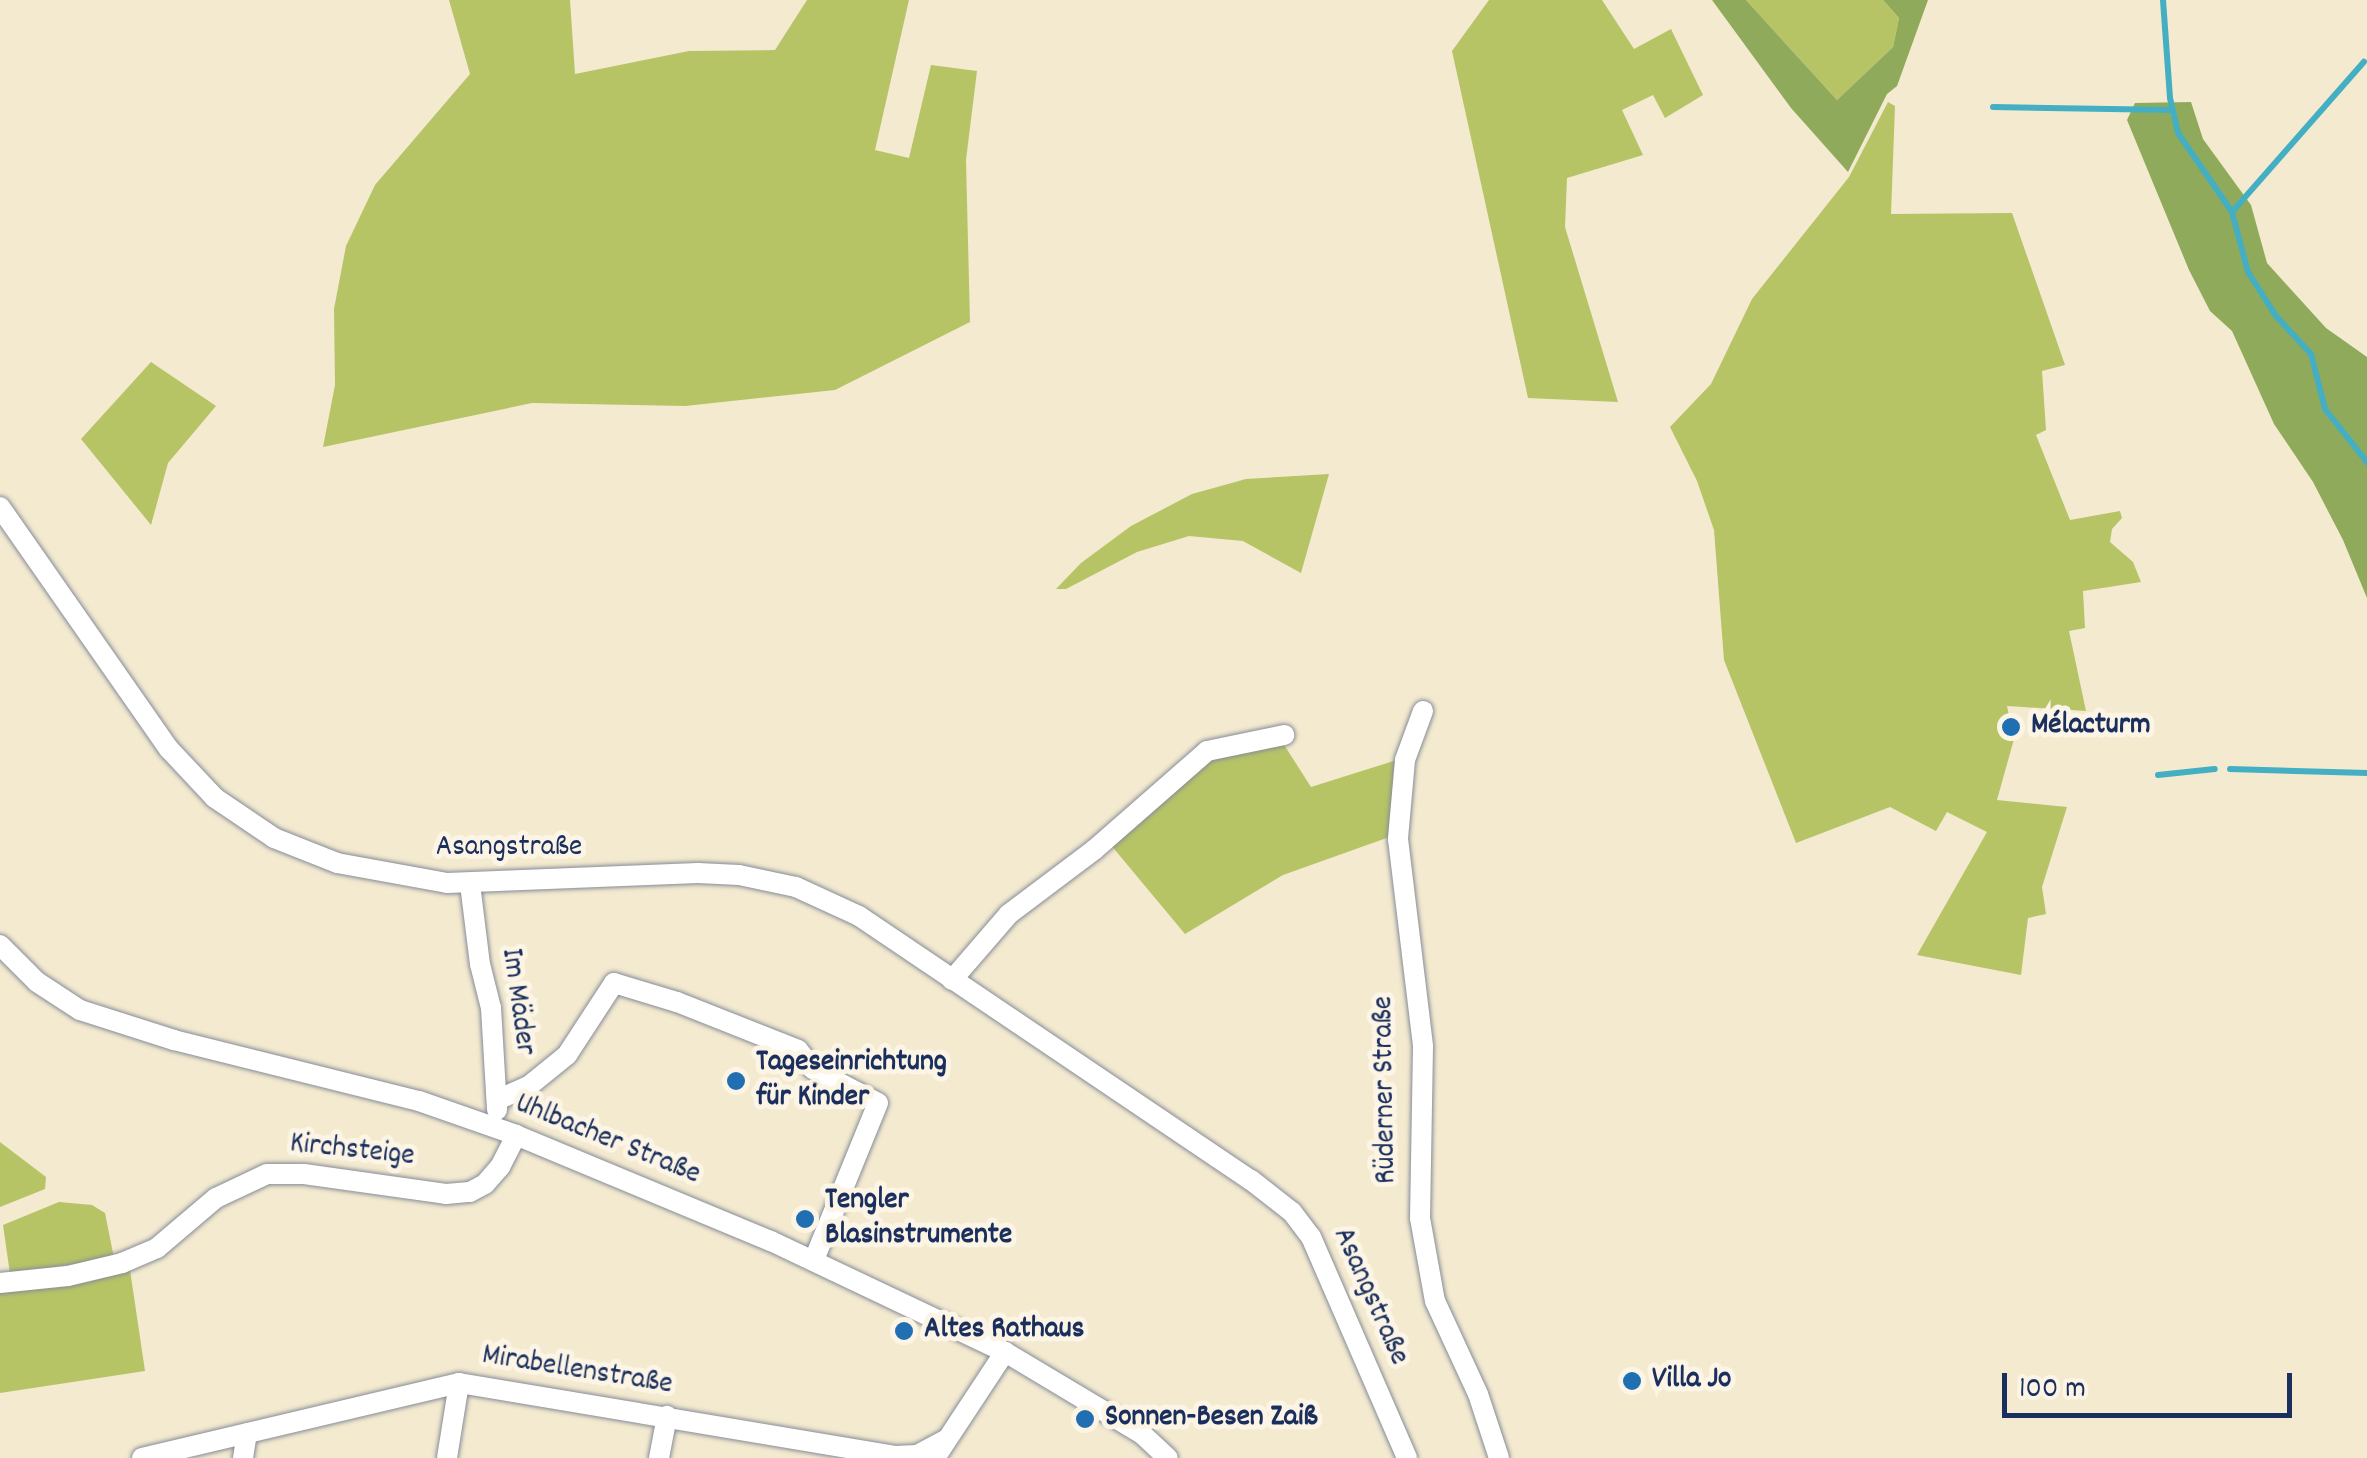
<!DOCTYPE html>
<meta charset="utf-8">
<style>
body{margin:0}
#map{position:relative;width:2367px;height:1458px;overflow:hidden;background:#f3ead0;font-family:Dekko,sans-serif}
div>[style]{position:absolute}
.green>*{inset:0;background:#b6c466}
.forest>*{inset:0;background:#90aa5b}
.stream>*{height:6px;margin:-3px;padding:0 3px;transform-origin:3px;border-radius:3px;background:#44aec3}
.roads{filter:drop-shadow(0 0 2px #878c97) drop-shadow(0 0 2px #878c97)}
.minor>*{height:20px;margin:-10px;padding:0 10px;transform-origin:10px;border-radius:10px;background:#fff}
.dots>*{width:28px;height:28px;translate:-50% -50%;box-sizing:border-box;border:5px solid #fcf5e5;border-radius:50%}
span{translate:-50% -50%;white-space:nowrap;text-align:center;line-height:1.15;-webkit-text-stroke:10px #fcf5e5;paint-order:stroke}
.poi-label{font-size:30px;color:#1b2f5e;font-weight:700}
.left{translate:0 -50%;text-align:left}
.street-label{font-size:30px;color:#1b2f5e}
.scale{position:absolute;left:2002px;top:1373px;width:290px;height:45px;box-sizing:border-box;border:5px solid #1b2f5e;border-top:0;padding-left:12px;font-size:30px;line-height:35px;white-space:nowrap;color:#1b2f5e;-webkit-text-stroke:8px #fcf5e5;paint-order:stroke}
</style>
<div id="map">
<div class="green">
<i style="clip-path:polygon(449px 0,570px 0,575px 74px,689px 51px,775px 50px,807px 0,909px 0,875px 150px,909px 158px,931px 65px,977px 71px,966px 160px,970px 322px,835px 390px,685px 406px,532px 403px,323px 447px,335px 385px,334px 309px,346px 246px,375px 185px,470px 74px)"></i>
<i style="clip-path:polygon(1489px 0,1602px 0,1634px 49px,1671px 29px,1703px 95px,1665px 118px,1653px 95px,1622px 110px,1643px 155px,1567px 178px,1565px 227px,1618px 402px,1528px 398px,1452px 51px)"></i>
<i style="clip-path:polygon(1746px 0,1883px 0,1899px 18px,1893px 47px,1837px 100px)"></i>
<i style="clip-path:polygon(1888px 102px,1895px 106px,1891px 214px,2012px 213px,2065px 365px,2042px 371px,2046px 430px,2036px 435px,2070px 520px,2120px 511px,2122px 518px,2112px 529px,2110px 542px,2133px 562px,2141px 582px,2083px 591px,2085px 628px,2069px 631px,2086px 711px,2007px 706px,2014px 739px,1997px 800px,2067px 807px,2042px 887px,2046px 914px,2028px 918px,2021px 975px,1917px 955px,1987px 832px,1947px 812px,1936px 831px,1890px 807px,1796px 843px,1724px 660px,1714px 530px,1697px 481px,1670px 427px,1711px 384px,1752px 299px,1849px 177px)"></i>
<i style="clip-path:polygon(151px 362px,216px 406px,168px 463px,151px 525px,81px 439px)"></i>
<i style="clip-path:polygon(1329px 474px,1301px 573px,1243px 541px,1189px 536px,1137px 552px,1066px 589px,1056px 589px,1081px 563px,1131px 526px,1192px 494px,1246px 479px)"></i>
<i style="clip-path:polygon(1281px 740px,1311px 787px,1400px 759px,1395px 835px,1283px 875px,1185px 934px,1110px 844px,1209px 756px)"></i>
<i style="clip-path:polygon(0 1142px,46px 1177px,45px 1189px,0 1207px)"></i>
<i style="clip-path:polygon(59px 1202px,92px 1205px,105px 1213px,114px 1258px,10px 1274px,3px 1225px)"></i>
<i style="clip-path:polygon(130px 1270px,145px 1371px,0 1393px,0 1289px)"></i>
</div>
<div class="forest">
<i style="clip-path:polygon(1712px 0,1746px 0,1837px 100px,1893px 47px,1899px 18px,1883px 0,1928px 0,1897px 86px,1887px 94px,1848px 172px,1791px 108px)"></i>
<i style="clip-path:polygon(2191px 102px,2203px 139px,2251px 205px,2267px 263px,2326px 328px,2367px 357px,2367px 598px,2343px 540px,2313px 482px,2274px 424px,2232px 331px,2210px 311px,2189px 270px,2127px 120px,2135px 103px)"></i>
</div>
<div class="stream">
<i style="left:2163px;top:0;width:98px;rotate:85.9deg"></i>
<i style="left:2170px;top:98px;width:36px;rotate:77deg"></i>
<i style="left:2178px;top:133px;width:96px;rotate:55.6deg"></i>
<i style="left:2232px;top:212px;width:62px;rotate:75.1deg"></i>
<i style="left:2248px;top:272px;width:52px;rotate:57.5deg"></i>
<i style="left:2276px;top:316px;width:52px;rotate:47.4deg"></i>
<i style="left:2311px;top:354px;width:57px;rotate:75.7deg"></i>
<i style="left:2325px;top:409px;width:68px;rotate:51.6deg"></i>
<i style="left:1993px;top:107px;width:179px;rotate:1deg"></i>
<i style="left:2232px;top:212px;width:200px;rotate:-48.7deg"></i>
<i style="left:2230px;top:769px;width:137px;rotate:1.7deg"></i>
<i style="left:2158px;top:775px;width:57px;rotate:-6deg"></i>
</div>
<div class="roads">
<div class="minor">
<i style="left:0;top:507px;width:295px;rotate:55.1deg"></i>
<i style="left:169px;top:749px;width:67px;rotate:46.8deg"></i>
<i style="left:215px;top:798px;width:71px;rotate:34.1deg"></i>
<i style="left:274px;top:838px;width:68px;rotate:21.6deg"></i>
<i style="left:337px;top:863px;width:112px;rotate:10.3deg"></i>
<i style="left:447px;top:883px;width:251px;rotate:-2.3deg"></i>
<i style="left:698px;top:873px;width:41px;rotate:2.8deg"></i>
<i style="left:739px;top:875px;width:58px;rotate:11.9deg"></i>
<i style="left:796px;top:887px;width:69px;rotate:24.7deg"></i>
<i style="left:859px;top:916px;width:473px;rotate:34deg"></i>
<i style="left:1251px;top:1180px;width:52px;rotate:38deg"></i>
<i style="left:1292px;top:1212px;width:31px;rotate:53deg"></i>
<i style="left:1311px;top:1237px;width:241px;rotate:66.5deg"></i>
<i style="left:1423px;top:711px;width:52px;rotate:110.2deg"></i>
<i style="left:1405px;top:760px;width:79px;rotate:95.1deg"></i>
<i style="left:1398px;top:839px;width:209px;rotate:83.1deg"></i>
<i style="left:1423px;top:1047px;width:171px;rotate:91deg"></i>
<i style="left:1420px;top:1218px;width:84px;rotate:79.8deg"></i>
<i style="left:1435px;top:1301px;width:102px;rotate:65.2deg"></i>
<i style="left:1478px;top:1394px;width:67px;rotate:71.8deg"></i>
<i style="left:470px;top:884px;width:81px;rotate:82.9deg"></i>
<i style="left:480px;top:964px;width:45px;rotate:76deg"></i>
<i style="left:491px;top:1008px;width:102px;rotate:86.6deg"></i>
<i style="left:0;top:945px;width:52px;rotate:45deg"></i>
<i style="left:37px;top:982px;width:51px;rotate:33.1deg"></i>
<i style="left:80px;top:1010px;width:99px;rotate:17.7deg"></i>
<i style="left:174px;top:1040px;width:252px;rotate:14deg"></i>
<i style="left:419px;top:1101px;width:103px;rotate:19.3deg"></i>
<i style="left:516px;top:1135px;width:276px;rotate:22.6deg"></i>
<i style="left:771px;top:1241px;width:259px;rotate:25.4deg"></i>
<i style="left:1005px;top:1352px;width:160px;rotate:30.9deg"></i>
<i style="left:1142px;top:1434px;width:35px;rotate:43deg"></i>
<i style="left:952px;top:980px;width:87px;rotate:-49.2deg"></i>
<i style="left:1009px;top:914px;width:106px;rotate:-37deg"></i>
<i style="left:1094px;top:850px;width:150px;rotate:-41.2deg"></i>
<i style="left:1207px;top:751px;width:79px;rotate:-11.7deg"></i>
<i style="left:497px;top:1100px;width:36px;rotate:-24deg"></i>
<i style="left:530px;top:1085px;width:48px;rotate:-39deg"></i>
<i style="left:567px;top:1055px;width:86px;rotate:-56.9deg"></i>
<i style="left:614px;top:983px;width:66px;rotate:16.8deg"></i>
<i style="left:677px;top:1002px;width:130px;rotate:21.6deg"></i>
<i style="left:798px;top:1050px;width:24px;rotate:52deg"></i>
<i style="left:813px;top:1069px;width:73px;rotate:27.6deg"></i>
<i style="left:878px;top:1103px;width:170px;rotate:112.2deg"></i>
<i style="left:0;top:1283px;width:68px;rotate:-5.9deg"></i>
<i style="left:68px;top:1276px;width:56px;rotate:-13.5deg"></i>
<i style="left:122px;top:1263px;width:38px;rotate:-23deg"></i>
<i style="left:157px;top:1248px;width:77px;rotate:-40.3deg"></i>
<i style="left:216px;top:1198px;width:56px;rotate:-25.2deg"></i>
<i style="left:267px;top:1174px;width:37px"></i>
<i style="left:304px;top:1174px;width:143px;rotate:8deg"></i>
<i style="left:446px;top:1194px;width:24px;rotate:-5deg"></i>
<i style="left:470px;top:1192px;width:17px;rotate:-28deg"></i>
<i style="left:485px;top:1184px;width:23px;rotate:-49deg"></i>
<i style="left:500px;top:1167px;width:36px;rotate:-63deg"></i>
<i style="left:939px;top:1452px;width:120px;rotate:-56.6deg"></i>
<i style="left:142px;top:1458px;width:326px;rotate:-13.3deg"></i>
<i style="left:459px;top:1383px;width:443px;rotate:9.5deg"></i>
<i style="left:896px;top:1456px;width:21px;rotate:-3deg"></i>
<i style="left:917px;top:1455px;width:32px;rotate:-28deg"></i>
<i style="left:243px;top:1458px;width:25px;rotate:-81deg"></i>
<i style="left:447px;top:1458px;width:76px;rotate:-80.9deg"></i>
<i style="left:659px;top:1458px;width:43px;rotate:-79.2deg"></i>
</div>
</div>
<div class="dots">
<i style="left:2011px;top:727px;background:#1f6fb2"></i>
<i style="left:736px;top:1081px;background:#1f6fb2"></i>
<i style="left:805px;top:1219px;background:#1f6fb2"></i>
<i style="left:904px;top:1331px;background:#1f6fb2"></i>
<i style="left:1632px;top:1381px;background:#1f6fb2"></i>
<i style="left:1085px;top:1419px;background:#1f6fb2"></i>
</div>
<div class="poi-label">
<span class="left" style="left:2031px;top:727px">Mélacturm</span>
<span class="left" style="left:756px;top:1081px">Tageseinrichtung<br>für Kinder</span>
<span class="left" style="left:825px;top:1219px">Tengler<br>Blasinstrumente</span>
<span class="left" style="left:924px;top:1331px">Altes Rathaus</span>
<span class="left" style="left:1652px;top:1381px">Villa Jo</span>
<span class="left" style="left:1105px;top:1419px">Sonnen-Besen Zaiß</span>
</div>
<div class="street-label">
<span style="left:509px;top:849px">Asangstraße</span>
<span style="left:516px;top:1002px;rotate:82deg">Im Mäder</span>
<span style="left:1387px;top:1090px;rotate:-91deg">Rüderner Straße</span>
<span style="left:607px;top:1141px;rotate:22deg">Uhlbacher Straße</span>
<span style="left:352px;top:1152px;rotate:6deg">Kirchsteige</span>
<span style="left:1369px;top:1297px;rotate:66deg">Asangstraße</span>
<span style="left:577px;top:1372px;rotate:9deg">Mirabellenstraße</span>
</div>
<div class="scale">100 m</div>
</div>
